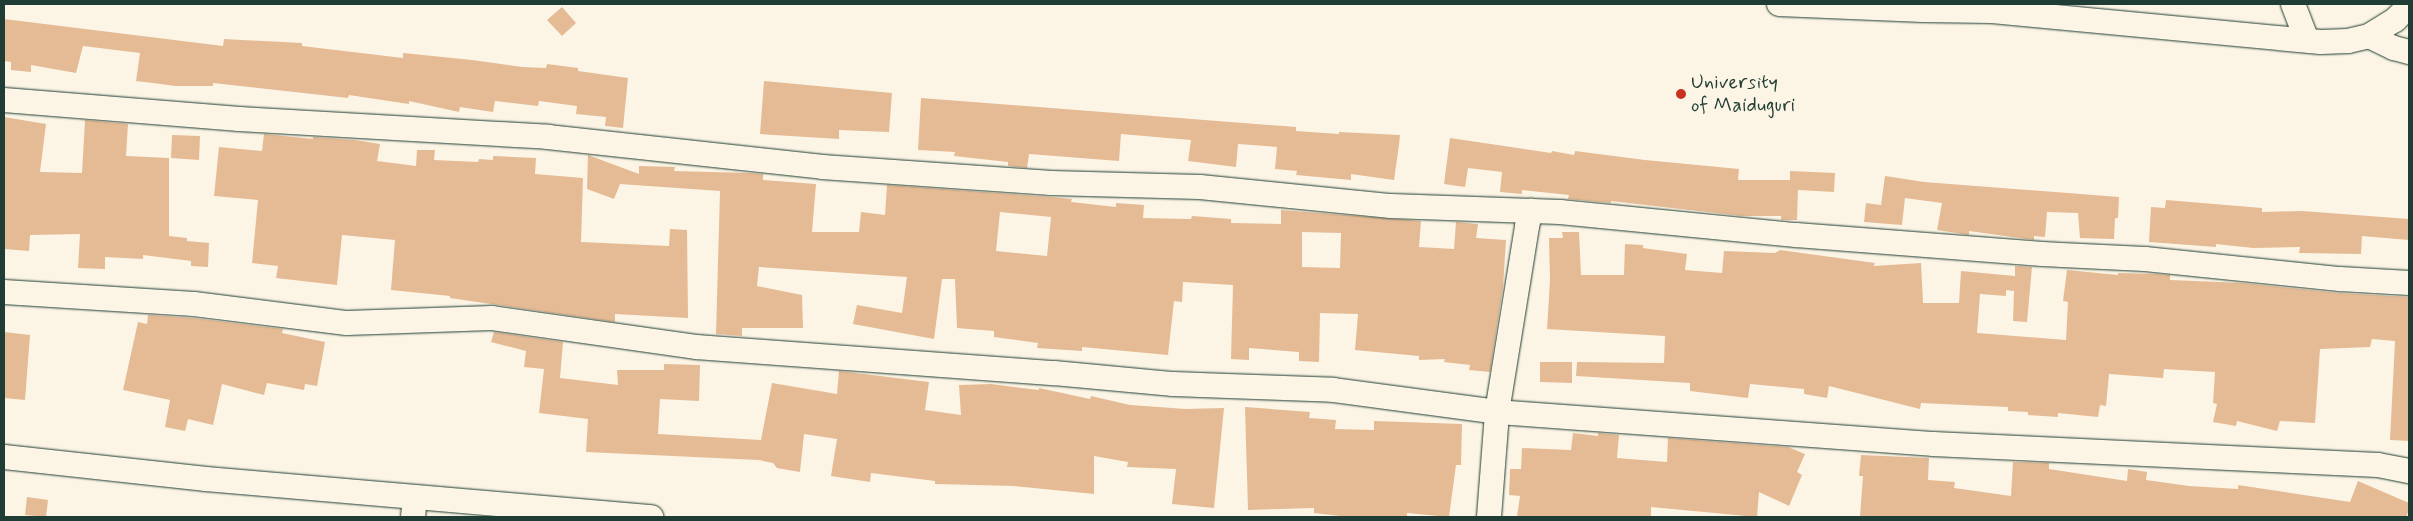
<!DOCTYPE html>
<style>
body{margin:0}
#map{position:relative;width:2413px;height:521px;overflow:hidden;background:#fcf5e5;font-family:Mynerve,sans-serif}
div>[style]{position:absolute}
.building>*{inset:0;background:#e5bb95}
.roads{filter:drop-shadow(0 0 1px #1f3d34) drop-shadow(0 0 1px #1f3d34)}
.street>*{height:24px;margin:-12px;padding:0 12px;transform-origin:12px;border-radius:12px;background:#fcf5e5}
.dots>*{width:14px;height:14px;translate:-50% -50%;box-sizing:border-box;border:2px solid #fcf5e5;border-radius:50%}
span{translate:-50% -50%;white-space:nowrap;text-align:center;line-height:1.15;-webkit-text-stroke:4px #fcf5e5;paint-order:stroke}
.poi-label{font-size:20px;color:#1f3d34}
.left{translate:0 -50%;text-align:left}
.frame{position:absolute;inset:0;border:5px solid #1f3d34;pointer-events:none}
</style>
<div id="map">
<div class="building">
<i style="clip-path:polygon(562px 7px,576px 23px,562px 36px,547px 20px)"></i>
<i style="clip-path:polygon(4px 19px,223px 46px,224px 39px,302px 43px,302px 46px,403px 58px,403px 53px,472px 60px,522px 67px,546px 68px,547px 64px,578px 68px,578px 71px,628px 78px,623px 128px,605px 126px,606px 117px,576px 114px,577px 106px,539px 101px,538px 106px,495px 101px,493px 112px,460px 107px,459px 112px,409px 101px,409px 104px,349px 95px,348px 98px,213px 83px,213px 86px,175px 86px,153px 83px,136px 81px,140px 53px,83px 46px,76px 73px,31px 65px,31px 72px,11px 70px,11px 62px,4px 61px)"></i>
<i style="clip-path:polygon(764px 81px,892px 93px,889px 132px,839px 130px,839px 139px,760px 134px)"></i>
<i style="clip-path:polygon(921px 98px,1296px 127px,1296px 131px,1339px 134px,1339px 132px,1400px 135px,1399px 145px,1394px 180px,1351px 174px,1351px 180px,1296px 175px,1297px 171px,1275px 169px,1277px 147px,1238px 144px,1236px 167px,1188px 161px,1191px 140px,1121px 134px,1119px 161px,1029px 154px,1027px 168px,1008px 166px,1008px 162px,954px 156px,955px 152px,918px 150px)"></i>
<i style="clip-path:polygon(4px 117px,46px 124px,40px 172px,82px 173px,85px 120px,128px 124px,126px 156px,169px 158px,169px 236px,187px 238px,187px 241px,209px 243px,208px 267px,191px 266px,191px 261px,143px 255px,143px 259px,105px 257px,105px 269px,78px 268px,80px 234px,30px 235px,29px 251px,4px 249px)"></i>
<i style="clip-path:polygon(264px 134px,313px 139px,313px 137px,355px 140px,380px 144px,377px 161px,416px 166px,417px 150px,435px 150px,434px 160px,478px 162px,479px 159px,493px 160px,493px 156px,536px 158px,535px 174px,583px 178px,581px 242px,669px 246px,670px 229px,687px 230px,688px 318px,615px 314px,615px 322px,450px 298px,450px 296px,391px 290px,395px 240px,342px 235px,337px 285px,276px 278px,278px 266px,252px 263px,258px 200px,214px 196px,219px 147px,262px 151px)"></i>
<i style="clip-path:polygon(172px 135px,200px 136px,199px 160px,171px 158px)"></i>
<i style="clip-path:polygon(1450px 138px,1551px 153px,1552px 151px,1574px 155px,1575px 151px,1645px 160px,1739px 169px,1738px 180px,1790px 180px,1790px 171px,1835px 173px,1834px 192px,1798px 190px,1797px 220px,1781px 220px,1781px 216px,1742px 216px,1611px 201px,1611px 203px,1568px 199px,1569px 195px,1522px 190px,1522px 194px,1500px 192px,1502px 172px,1468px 168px,1465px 187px,1444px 184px)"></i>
<i style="clip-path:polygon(evenodd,588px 155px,639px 174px,639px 166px,675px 167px,674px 171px,749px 173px,763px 174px,763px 180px,816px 184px,812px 232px,859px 232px,861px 212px,885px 215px,887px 185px,1052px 197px,1072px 199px,1071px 202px,1116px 207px,1116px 203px,1144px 205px,1143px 218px,1191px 219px,1192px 216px,1231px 219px,1231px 223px,1281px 224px,1281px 210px,1421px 221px,1419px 247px,1454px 249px,1456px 222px,1478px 224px,1476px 238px,1506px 240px,1503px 287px,1490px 372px,1469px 370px,1470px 365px,1444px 362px,1445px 359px,1419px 360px,1419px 356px,1355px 350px,1358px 314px,1320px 313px,1319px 362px,1299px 361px,1299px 352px,1249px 348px,1249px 360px,1231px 359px,1233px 285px,1183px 282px,1182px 302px,1174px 301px,1168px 355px,1082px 347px,1082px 351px,1037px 348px,1038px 343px,994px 337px,994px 331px,957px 328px,955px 279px,942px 279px,934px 339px,853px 324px,857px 305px,902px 313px,907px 277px,759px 267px,757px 286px,802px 295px,803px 328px,742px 328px,742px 336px,716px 334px,720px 191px,620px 184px,614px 199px,587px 189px,588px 155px,1000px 212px,1051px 217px,1047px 256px,996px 251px,1000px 212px,588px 155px,1302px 232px,1341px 233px,1340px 268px,1302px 267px,1302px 232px)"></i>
<i style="clip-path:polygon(1885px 176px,1924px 182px,2119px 197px,2118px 218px,2115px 218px,2114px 239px,2080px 238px,2078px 213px,2047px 212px,2045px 237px,2034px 236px,2034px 240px,1969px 231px,1969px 235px,1937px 230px,1942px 203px,1905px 198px,1902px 225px,1864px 222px,1866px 203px,1881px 205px)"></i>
<i style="clip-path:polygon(2166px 200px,2262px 208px,2262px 212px,2302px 211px,2409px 219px,2409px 240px,2362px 236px,2361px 254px,2299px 253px,2300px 247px,2253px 248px,2216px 244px,2216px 247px,2149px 242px,2151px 207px,2165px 208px)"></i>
<i style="clip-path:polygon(1562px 232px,1579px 232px,1581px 275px,1624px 275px,1625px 244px,1643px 245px,1643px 248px,1687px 254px,1685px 270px,1722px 273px,1724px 251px,1775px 253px,1780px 250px,1875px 263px,1874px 266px,1921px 263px,1923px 303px,1959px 303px,1961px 271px,2015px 276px,2015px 266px,2032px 267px,2027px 322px,2013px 321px,2014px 291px,2006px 290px,2006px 296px,1980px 294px,1977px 333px,2066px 340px,2068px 302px,2063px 301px,2067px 270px,2118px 275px,2118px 273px,2156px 274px,2170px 275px,2170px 280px,2242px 283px,2339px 293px,2409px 297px,2409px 441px,2390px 440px,2395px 341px,2372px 339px,2370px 347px,2320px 349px,2315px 423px,2280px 421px,2277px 431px,2237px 421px,2236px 426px,2213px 422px,2217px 404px,2213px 403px,2215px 372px,2164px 369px,2163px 378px,2109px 374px,2106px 406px,2100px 405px,2098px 417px,2058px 413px,2058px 417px,2028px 415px,2028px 412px,2008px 411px,2008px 407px,1921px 403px,1920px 409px,1829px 386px,1827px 398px,1804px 394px,1804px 389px,1750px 384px,1748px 398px,1690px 391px,1690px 383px,1576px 376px,1577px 362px,1664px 363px,1665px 336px,1547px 329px,1550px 280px,1549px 238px,1563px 238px)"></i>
<i style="clip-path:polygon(148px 315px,193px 318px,283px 329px,282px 333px,325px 342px,317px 386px,305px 384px,304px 390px,267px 383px,264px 395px,222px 384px,213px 425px,188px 419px,185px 431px,165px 427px,170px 400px,123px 390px,138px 322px,147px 324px)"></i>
<i style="clip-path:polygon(4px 332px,30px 335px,25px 400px,4px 398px)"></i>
<i style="clip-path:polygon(494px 332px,563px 342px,560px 378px,618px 385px,617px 370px,664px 370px,664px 364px,700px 365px,699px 401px,660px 399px,658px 434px,761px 440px,772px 383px,837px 394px,839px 371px,929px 382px,925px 410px,961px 415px,959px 385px,991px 384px,1039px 390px,1039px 388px,1090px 399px,1091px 396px,1130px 405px,1186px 409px,1224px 408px,1214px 508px,1172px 504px,1176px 469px,1127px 467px,1128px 462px,1094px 456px,1094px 494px,1014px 486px,935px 484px,935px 481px,871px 473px,870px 482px,831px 476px,837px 439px,804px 434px,800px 472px,777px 468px,773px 463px,759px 460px,586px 452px,588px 419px,539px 413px,544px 369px,524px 367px,526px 351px,491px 342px)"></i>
<i style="clip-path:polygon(1540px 362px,1572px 362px,1572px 383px,1540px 382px)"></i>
<i style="clip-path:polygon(1245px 407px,1310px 412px,1309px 418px,1336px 420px,1335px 429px,1374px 430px,1374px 421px,1462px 424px,1461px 465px,1456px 465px,1449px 517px,1407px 513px,1407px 517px,1340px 516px,1314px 513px,1314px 508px,1248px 510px)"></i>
<i style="clip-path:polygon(1573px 433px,1598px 436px,1598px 433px,1619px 435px,1617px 458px,1667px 462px,1668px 438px,1788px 447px,1805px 454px,1797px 472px,1802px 475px,1789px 506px,1759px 492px,1757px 517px,1651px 507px,1651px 517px,1517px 517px,1520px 496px,1509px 495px,1510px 469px,1521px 469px,1522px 448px,1571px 450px)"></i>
<i style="clip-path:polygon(1861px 455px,1929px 458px,1928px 480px,1955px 482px,1954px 488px,2011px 496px,2013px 462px,2049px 463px,2049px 469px,2127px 481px,2128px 469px,2147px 472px,2146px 480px,2189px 486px,2238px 489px,2238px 485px,2350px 502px,2358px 481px,2409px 503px,2409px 510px,2406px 517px,1860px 517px,1863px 476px,1859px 476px)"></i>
<i style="clip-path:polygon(27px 497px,48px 500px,46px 517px,25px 515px)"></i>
</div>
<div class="roads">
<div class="street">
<i style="left:1779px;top:4px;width:144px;rotate:2.4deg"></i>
<i style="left:1923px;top:10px;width:69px;rotate:0.8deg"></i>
<i style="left:1992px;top:11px;width:330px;rotate:5.4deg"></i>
<i style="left:2321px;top:42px;width:27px;rotate:-2deg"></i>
<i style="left:2348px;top:41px;width:22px;rotate:-13deg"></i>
<i style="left:2369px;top:36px;width:28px;rotate:26deg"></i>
<i style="left:2394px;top:48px;width:16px;rotate:15deg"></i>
<i style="left:2293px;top:4px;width:39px;rotate:69deg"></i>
<i style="left:2369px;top:36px;width:31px;rotate:-32deg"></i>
<i style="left:2395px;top:20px;width:20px;rotate:-45deg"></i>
<i style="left:4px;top:100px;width:236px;rotate:4.6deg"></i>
<i style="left:239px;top:119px;width:310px;rotate:3.3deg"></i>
<i style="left:548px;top:137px;width:276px;rotate:6.2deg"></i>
<i style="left:822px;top:167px;width:230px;rotate:4deg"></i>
<i style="left:1051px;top:183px;width:149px;rotate:1.5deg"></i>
<i style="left:1200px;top:187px;width:192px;rotate:5.7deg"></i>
<i style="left:1391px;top:206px;width:169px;rotate:2deg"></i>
<i style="left:1560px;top:212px;width:237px;rotate:5.6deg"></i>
<i style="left:1796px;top:235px;width:247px;rotate:4.4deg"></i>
<i style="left:2042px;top:254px;width:103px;rotate:2.8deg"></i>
<i style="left:2145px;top:259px;width:196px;rotate:5.9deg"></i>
<i style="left:2340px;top:279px;width:69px;rotate:3.3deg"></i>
<i style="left:4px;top:292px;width:190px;rotate:3.6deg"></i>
<i style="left:194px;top:304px;width:154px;rotate:7.1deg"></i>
<i style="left:347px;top:323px;width:145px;rotate:-2deg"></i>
<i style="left:492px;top:318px;width:206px;rotate:8.1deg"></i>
<i style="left:696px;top:347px;width:359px;rotate:4.2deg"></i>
<i style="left:1054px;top:373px;width:120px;rotate:5.3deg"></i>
<i style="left:1173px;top:384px;width:160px;rotate:2.1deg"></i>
<i style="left:1333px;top:390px;width:165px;rotate:7.6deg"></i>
<i style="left:1497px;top:412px;width:437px;rotate:4.2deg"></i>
<i style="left:1933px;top:444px;width:445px;rotate:2.7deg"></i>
<i style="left:2378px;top:465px;width:32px;rotate:11deg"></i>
<i style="left:4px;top:457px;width:203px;rotate:6.2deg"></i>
<i style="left:206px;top:479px;width:447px;rotate:4.9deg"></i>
<i style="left:413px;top:517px;width:20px;rotate:-84deg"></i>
<i style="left:1489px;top:517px;width:105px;rotate:-85.6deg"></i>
<i style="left:1497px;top:412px;width:188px;rotate:-80.8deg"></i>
<i style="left:1527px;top:226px;width:16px;rotate:-75deg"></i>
</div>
</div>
<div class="dots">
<i style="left:1681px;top:94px;background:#c8321e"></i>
</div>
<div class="poi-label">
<span class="left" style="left:1691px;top:94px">University<br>of Maiduguri</span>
</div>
<div class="frame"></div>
</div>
